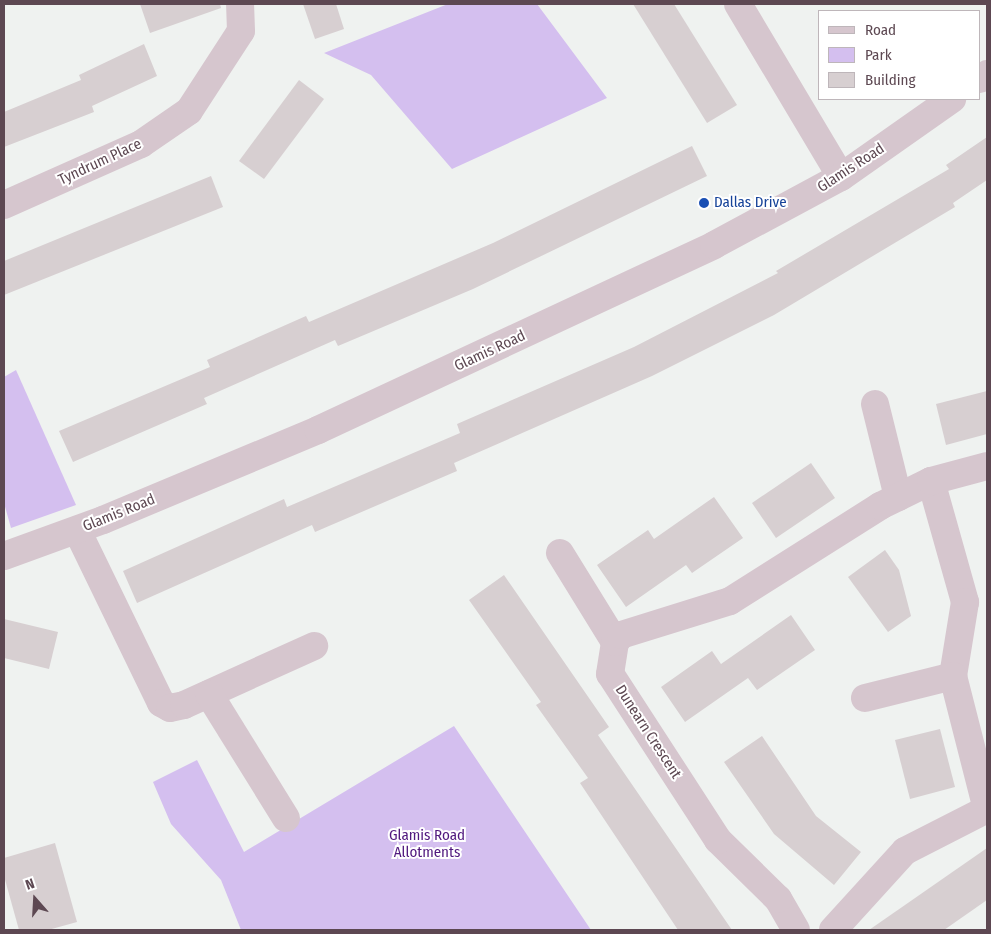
<!DOCTYPE html>
<style>
body{margin:0}
#map{position:relative;width:991px;height:934px;overflow:hidden;background:#eff2f0;font-family:"Fira Sans Condensed",sans-serif}
div>[style]{position:absolute}
.green>*{inset:0;background:#d4bfef}
.building>*{inset:0;background:#d7cfd1}
.minor>*{height:28px;margin:-14px;padding:0 14px;transform-origin:14px;border-radius:14px;background:#d6c6ce}
.dots>*{width:14px;height:14px;translate:-50% -50%;box-sizing:border-box;border:2px solid #fff;border-radius:50%}
span{translate:-50% -50%;white-space:nowrap;text-align:center;line-height:1.15;-webkit-text-stroke:4px #fff;paint-order:stroke}
.street-label{font-size:15px;color:#5d4852}
.transit-label{font-size:15px;color:#164399}
.left{translate:0 -50%;text-align:left}
.park-label{font-size:15px;color:#50187e}
.frame{position:absolute;inset:0;border:5px solid #5d4852;pointer-events:none}
.legend{position:absolute;left:818px;top:10px;width:162px;height:90px;box-sizing:border-box;background:#fff;border:1px solid #beb6ba;margin:0;padding:6px 9px;list-style:none;font-size:15px;color:#5d4852}
.legend li{display:flex;align-items:center;gap:10px;height:25px}
.legend b{width:25px;border:1px solid #beb6ba}
.north{position:absolute;left:10px;top:874px;width:50px;height:50px;-webkit-text-stroke:4px #fff;paint-order:stroke;rotate:341deg;font-size:14px;font-weight:700;line-height:20px;text-align:center;color:#5d4852}
.north::after{content:'';display:block;margin:auto;width:18px;height:22px;background:#5d4852;clip-path:polygon(50% 0,100% 100%,50% 72%,0 100%)}
</style>
<div id="map">
<div class="green">
<i style="clip-path:polygon(448px 4px,537px 4px,607px 98px,452px 169px,371px 75px,324px 53px)"></i>
<i style="clip-path:polygon(16px 370px,76px 505px,11px 528px,4px 503px,4px 377px)"></i>
<i style="clip-path:polygon(454px 726px,591px 930px,241px 930px,221px 880px,171px 824px,153px 782px,197px 760px,244px 852px)"></i>
</div>
<div class="building">
<i style="clip-path:polygon(140px 4px,220px 4px,221px 8px,150px 33px)"></i>
<i style="clip-path:polygon(303px 4px,336px 4px,344px 29px,315px 39px)"></i>
<i style="clip-path:polygon(633px 4px,674px 4px,737px 105px,707px 123px)"></i>
<i style="clip-path:polygon(144px 44px,157px 76px,92px 106px,94px 112px,4px 147px,4px 112px,81px 80px,79px 75px)"></i>
<i style="clip-path:polygon(299px 80px,324px 99px,264px 179px,239px 161px)"></i>
<i style="clip-path:polygon(987px 137px,987px 180px,953px 203px,955px 207px,774px 315px,652px 376px,454px 463px,457px 471px,315px 532px,312px 525px,137px 603px,123px 571px,284px 499px,287px 507px,460px 433px,457px 424px,634px 347px,778px 273px,776px 271px,949px 169px,946px 165px)"></i>
<i style="clip-path:polygon(692px 146px,707px 176px,473px 289px,338px 346px,335px 340px,204px 398px,207px 404px,73px 462px,59px 431px,210px 367px,207px 360px,306px 316px,309px 322px,493px 243px)"></i>
<i style="clip-path:polygon(211px 176px,223px 207px,4px 295px,4px 261px)"></i>
<i style="clip-path:polygon(987px 391px,987px 434px,946px 445px,936px 404px)"></i>
<i style="clip-path:polygon(811px 463px,835px 498px,776px 538px,752px 503px)"></i>
<i style="clip-path:polygon(714px 497px,743px 538px,692px 573px,686px 565px,626px 607px,597px 565px,648px 530px,654px 539px)"></i>
<i style="clip-path:polygon(885px 550px,899px 570px,911px 616px,888px 632px,848px 577px)"></i>
<i style="clip-path:polygon(504px 575px,609px 727px,598px 735px,732px 930px,678px 930px,580px 783px,588px 778px,536px 705px,541px 702px,469px 600px)"></i>
<i style="clip-path:polygon(791px 615px,815px 650px,757px 690px,748px 678px,685px 722px,661px 687px,712px 651px,721px 664px)"></i>
<i style="clip-path:polygon(4px 619px,58px 632px,49px 669px,4px 658px)"></i>
<i style="clip-path:polygon(940px 729px,955px 787px,910px 799px,895px 740px)"></i>
<i style="clip-path:polygon(762px 736px,816px 816px,861px 852px,834px 885px,774px 834px,724px 762px)"></i>
<i style="clip-path:polygon(55px 843px,77px 922px,48px 930px,19px 930px,4px 876px,4px 858px)"></i>
<i style="clip-path:polygon(987px 848px,987px 900px,944px 930px,869px 930px)"></i>
</div>
<div class="minor">
<i style="left:738px;top:4px;width:201px;rotate:59.2deg"></i>
<i style="left:980px;top:79px;width:9px;rotate:-36deg"></i>
<i style="left:4px;top:205px;width:150px;rotate:-24deg"></i>
<i style="left:141px;top:144px;width:58px;rotate:-34.5deg"></i>
<i style="left:189px;top:111px;width:95px;rotate:-57deg"></i>
<i style="left:241px;top:31px;width:27px;rotate:-92deg"></i>
<i style="left:875px;top:404px;width:96px;rotate:76.1deg"></i>
<i style="left:931px;top:481px;width:126px;rotate:74.3deg"></i>
<i style="left:965px;top:602px;width:75px;rotate:99.2deg"></i>
<i style="left:953px;top:676px;width:137px;rotate:75.7deg"></i>
<i style="left:77px;top:530px;width:192px;rotate:64.1deg"></i>
<i style="left:161px;top:703px;width:10px;rotate:29deg"></i>
<i style="left:170px;top:708px;width:14px;rotate:-12deg"></i>
<i style="left:184px;top:705px;width:143px;rotate:-24.4deg"></i>
<i style="left:560px;top:553px;width:105px;rotate:58.3deg"></i>
<i style="left:4px;top:556px;width:105px;rotate:-20deg"></i>
<i style="left:103px;top:520px;width:233px;rotate:-22.7deg"></i>
<i style="left:318px;top:430px;width:437px;rotate:-25deg"></i>
<i style="left:714px;top:245px;width:144px;rotate:-28.2deg"></i>
<i style="left:841px;top:177px;width:136px;rotate:-35.1deg"></i>
<i style="left:209px;top:694px;width:146px;rotate:58.2deg"></i>
<i style="left:865px;top:698px;width:91px;rotate:-14deg"></i>
<i style="left:796px;top:930px;width:36px;rotate:-120deg"></i>
<i style="left:778px;top:899px;width:84px;rotate:-135.5deg"></i>
<i style="left:718px;top:840px;width:198px;rotate:-123deg"></i>
<i style="left:610px;top:674px;width:32px;rotate:-81deg"></i>
<i style="left:615px;top:642px;width:9px;rotate:-49deg"></i>
<i style="left:621px;top:635px;width:114px;rotate:-17.3deg"></i>
<i style="left:730px;top:601px;width:178px;rotate:-32.3deg"></i>
<i style="left:880px;top:506px;width:57px;rotate:-26.1deg"></i>
<i style="left:931px;top:481px;width:58px;rotate:-15deg"></i>
<i style="left:833px;top:930px;width:107px;rotate:-47.7deg"></i>
<i style="left:905px;top:851px;width:92px;rotate:-27.1deg"></i>
</div>
<div class="dots">
<i style="left:704px;top:203px;background:#1a4fb4"></i>
</div>
<div class="street-label">
<span style="left:100px;top:162px;rotate:-25deg">Tyndrum Place</span>
<span style="left:851px;top:168px;rotate:-33deg">Glamis Road</span>
<span style="left:490px;top:351px;rotate:-25deg">Glamis Road</span>
<span style="left:119px;top:513px;rotate:-22deg">Glamis Road</span>
<span style="left:648px;top:732px;rotate:57deg">Dunearn Crescent</span>
</div>
<div class="transit-label">
<span class="left" style="left:714px;top:203px">Dallas Drive</span>
</div>
<div class="park-label">
<span style="left:427px;top:844px">Glamis Road<br>Allotments</span>
</div>
<div class="frame"></div>
<ul class="legend">
<li><b style="height:6px;background:#d6c6ce"></b>Road</li>
<li><b style="height:14px;background:#d4bfef"></b>Park</li>
<li><b style="height:14px;background:#d7cfd1"></b>Building</li>
</ul>
<div class="north">N</div>
</div>
